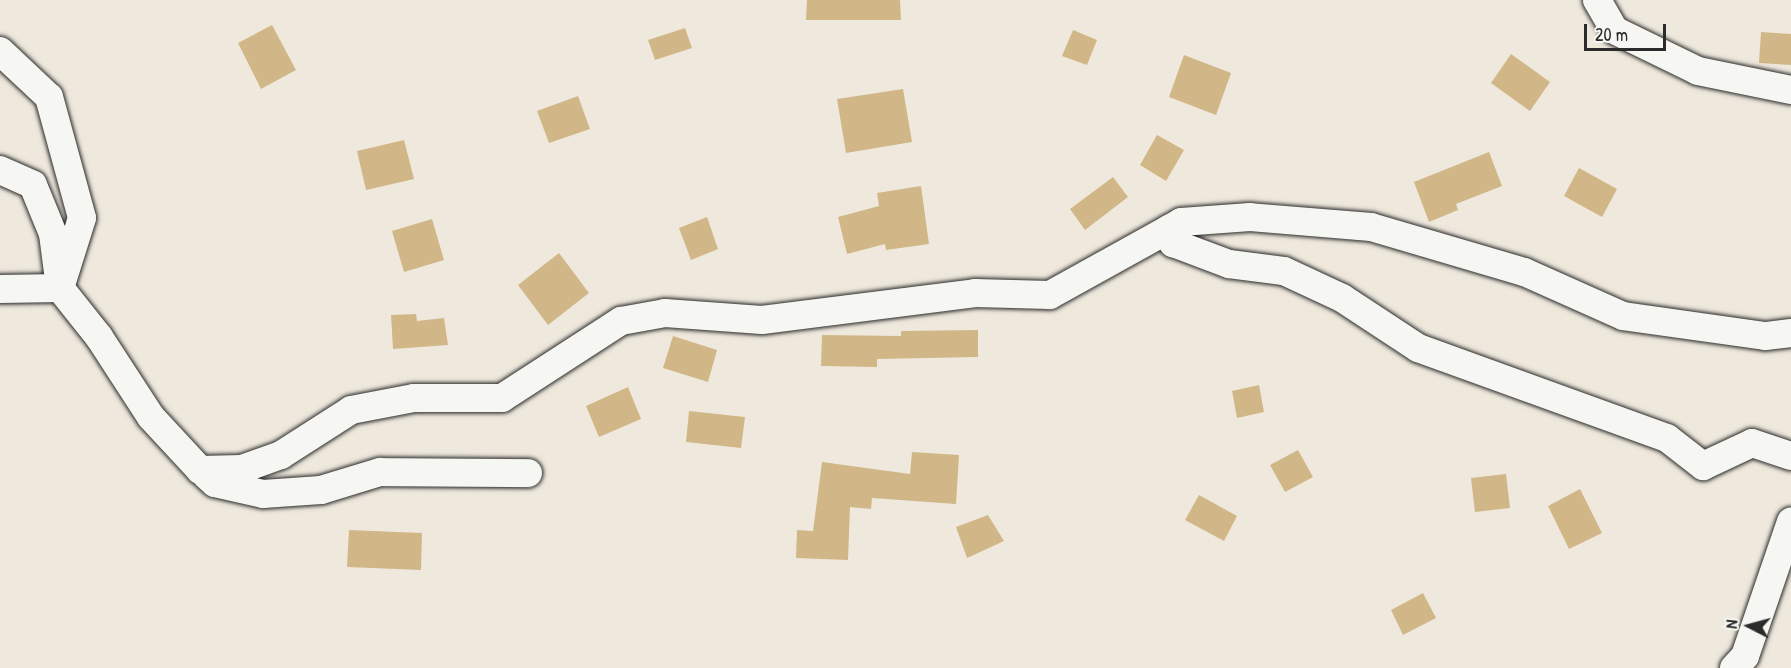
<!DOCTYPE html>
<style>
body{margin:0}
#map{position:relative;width:1791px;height:668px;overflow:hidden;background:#efe9dd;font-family:"Patrick Hand",sans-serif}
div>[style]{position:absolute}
.building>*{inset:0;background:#d1b787}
.roads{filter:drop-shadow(0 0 2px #2b2b2b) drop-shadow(0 0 2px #2b2b2b)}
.minor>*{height:28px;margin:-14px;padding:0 14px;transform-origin:14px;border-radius:14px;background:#f6f6f2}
span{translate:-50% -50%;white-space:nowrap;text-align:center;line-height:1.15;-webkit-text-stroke:4.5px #f6f6f2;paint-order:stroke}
.north{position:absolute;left:1719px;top:596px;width:60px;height:60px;-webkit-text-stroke:4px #f6f6f2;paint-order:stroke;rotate:276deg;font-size:16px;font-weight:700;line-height:24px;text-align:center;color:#2b2b2b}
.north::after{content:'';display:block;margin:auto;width:21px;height:27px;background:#2b2b2b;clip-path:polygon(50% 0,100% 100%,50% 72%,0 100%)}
.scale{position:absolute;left:1584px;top:24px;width:82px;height:27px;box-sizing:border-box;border:3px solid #2b2b2b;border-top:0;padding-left:8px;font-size:18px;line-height:21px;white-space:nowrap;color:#2b2b2b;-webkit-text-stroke:4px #f6f6f2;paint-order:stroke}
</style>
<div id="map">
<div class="building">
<i style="clip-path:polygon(807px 0,900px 0,901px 20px,806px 20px)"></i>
<i style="clip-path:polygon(272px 25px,296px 70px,261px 89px,238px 43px)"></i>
<i style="clip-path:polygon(685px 28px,692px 48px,655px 60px,648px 40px)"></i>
<i style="clip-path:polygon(1073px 30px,1097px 40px,1087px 65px,1062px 56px)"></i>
<i style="clip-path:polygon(1761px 32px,1791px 34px,1791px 65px,1759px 63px)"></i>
<i style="clip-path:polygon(1511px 54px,1550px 82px,1530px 111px,1491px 83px)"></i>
<i style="clip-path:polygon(1184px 55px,1231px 73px,1216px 115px,1169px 97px)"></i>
<i style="clip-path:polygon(903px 89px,912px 142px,846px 153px,837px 99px)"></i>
<i style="clip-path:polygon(578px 96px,590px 129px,549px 143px,537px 111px)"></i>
<i style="clip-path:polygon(1157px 135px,1184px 150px,1166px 181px,1140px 165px)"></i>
<i style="clip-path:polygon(404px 140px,414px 179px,366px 190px,357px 151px)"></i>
<i style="clip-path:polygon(1489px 152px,1502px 186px,1456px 204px,1458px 210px,1429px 222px,1414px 182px)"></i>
<i style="clip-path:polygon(1579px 168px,1617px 189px,1602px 217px,1564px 196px)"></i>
<i style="clip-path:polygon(1113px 177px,1128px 197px,1085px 230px,1070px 209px)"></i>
<i style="clip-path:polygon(921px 186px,929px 244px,886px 250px,885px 244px,847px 254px,838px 217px,879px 206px,877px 193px)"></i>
<i style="clip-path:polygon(707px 217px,718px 249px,691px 260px,679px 228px)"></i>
<i style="clip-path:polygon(432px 219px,444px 260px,404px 272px,392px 231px)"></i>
<i style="clip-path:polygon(559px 253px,589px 293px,548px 325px,518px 285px)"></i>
<i style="clip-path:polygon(416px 314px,417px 321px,444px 318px,448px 345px,393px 349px,391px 315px)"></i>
<i style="clip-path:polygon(978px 330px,978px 357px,877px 359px,877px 367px,821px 366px,822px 335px,901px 336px,901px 331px)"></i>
<i style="clip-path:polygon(673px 336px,717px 350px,708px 382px,663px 368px)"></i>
<i style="clip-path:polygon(1259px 385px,1264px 412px,1237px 418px,1232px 391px)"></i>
<i style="clip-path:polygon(628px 387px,641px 419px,599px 437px,586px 406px)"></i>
<i style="clip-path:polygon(689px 411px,745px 417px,741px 448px,686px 442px)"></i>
<i style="clip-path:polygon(1298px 450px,1313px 477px,1285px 492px,1270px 465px)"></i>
<i style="clip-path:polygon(912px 452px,959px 455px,956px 504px,872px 498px,871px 509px,850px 507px,848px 560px,796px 558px,797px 530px,813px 531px,822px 462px,910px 474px)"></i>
<i style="clip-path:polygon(1506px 474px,1510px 508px,1475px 512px,1471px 478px)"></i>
<i style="clip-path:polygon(1580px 489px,1602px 533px,1569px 549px,1548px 506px)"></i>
<i style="clip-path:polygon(1199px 495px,1237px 516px,1224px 541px,1185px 520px)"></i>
<i style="clip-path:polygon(988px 515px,1004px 541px,967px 558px,956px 527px)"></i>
<i style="clip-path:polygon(349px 530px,422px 533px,421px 570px,347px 567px)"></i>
<i style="clip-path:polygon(1423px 593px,1436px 618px,1403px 635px,1391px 610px)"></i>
</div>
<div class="roads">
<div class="minor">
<i style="left:1597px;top:0;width:34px;rotate:60deg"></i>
<i style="left:1614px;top:30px;width:93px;rotate:26deg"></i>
<i style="left:1698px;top:71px;width:95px;rotate:11.5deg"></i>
<i style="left:0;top:51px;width:67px;rotate:43.2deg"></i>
<i style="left:49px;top:97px;width:125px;rotate:74.7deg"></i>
<i style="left:82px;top:218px;width:73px;rotate:107.4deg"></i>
<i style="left:60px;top:288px;width:63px;rotate:51.5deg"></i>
<i style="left:99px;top:337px;width:95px;rotate:57deg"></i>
<i style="left:151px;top:417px;width:72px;rotate:47.2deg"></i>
<i style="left:200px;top:470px;width:42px;rotate:-1.4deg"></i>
<i style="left:242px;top:469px;width:41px;rotate:-19.7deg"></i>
<i style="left:281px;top:455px;width:83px;rotate:-32.7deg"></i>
<i style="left:351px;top:410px;width:64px;rotate:-10.8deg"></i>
<i style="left:414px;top:398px;width:88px"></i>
<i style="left:502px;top:398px;width:142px;rotate:-32.9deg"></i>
<i style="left:621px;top:321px;width:45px;rotate:-10.3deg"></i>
<i style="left:665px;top:313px;width:97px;rotate:4.1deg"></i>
<i style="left:762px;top:320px;width:215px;rotate:-7.2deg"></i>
<i style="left:975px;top:293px;width:75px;rotate:1.5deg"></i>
<i style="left:1050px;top:295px;width:136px;rotate:-29deg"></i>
<i style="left:0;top:170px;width:36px;rotate:24deg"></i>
<i style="left:33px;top:185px;width:53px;rotate:67.8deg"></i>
<i style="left:53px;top:234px;width:54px;rotate:82.6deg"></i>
<i style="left:60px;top:288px;width:60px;rotate:179deg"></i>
<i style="left:1791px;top:333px;width:26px;rotate:173deg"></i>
<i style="left:1765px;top:336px;width:143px;rotate:-172deg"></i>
<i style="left:1623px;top:316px;width:108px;rotate:-156deg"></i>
<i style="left:1524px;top:272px;width:159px;rotate:-163.6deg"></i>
<i style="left:1371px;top:227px;width:121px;rotate:-175.3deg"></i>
<i style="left:1250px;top:217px;width:69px;rotate:175.9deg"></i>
<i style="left:1181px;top:222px;width:14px;rotate:150deg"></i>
<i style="left:1169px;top:229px;width:15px;rotate:74deg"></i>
<i style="left:1173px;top:243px;width:60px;rotate:20.6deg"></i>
<i style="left:1229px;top:264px;width:55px;rotate:7.3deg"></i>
<i style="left:1284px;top:271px;width:64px;rotate:25deg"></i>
<i style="left:1342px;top:298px;width:91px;rotate:33.3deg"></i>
<i style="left:1418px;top:348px;width:265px;rotate:19.9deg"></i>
<i style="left:1667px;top:438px;width:46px;rotate:37.9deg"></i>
<i style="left:1703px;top:466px;width:54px;rotate:-25.1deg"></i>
<i style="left:1752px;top:443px;width:41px;rotate:18.4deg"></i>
<i style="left:206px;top:475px;width:12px;rotate:42deg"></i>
<i style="left:215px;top:483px;width:49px;rotate:12.9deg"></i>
<i style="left:263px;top:494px;width:58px;rotate:-3.9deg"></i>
<i style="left:321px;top:490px;width:62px;rotate:-17deg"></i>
<i style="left:380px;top:472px;width:148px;rotate:0.4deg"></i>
<i style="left:1734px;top:668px;width:16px;rotate:-47deg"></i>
<i style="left:1745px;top:656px;width:142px;rotate:-71.1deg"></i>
</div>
</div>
<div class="north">N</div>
<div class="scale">20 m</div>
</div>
